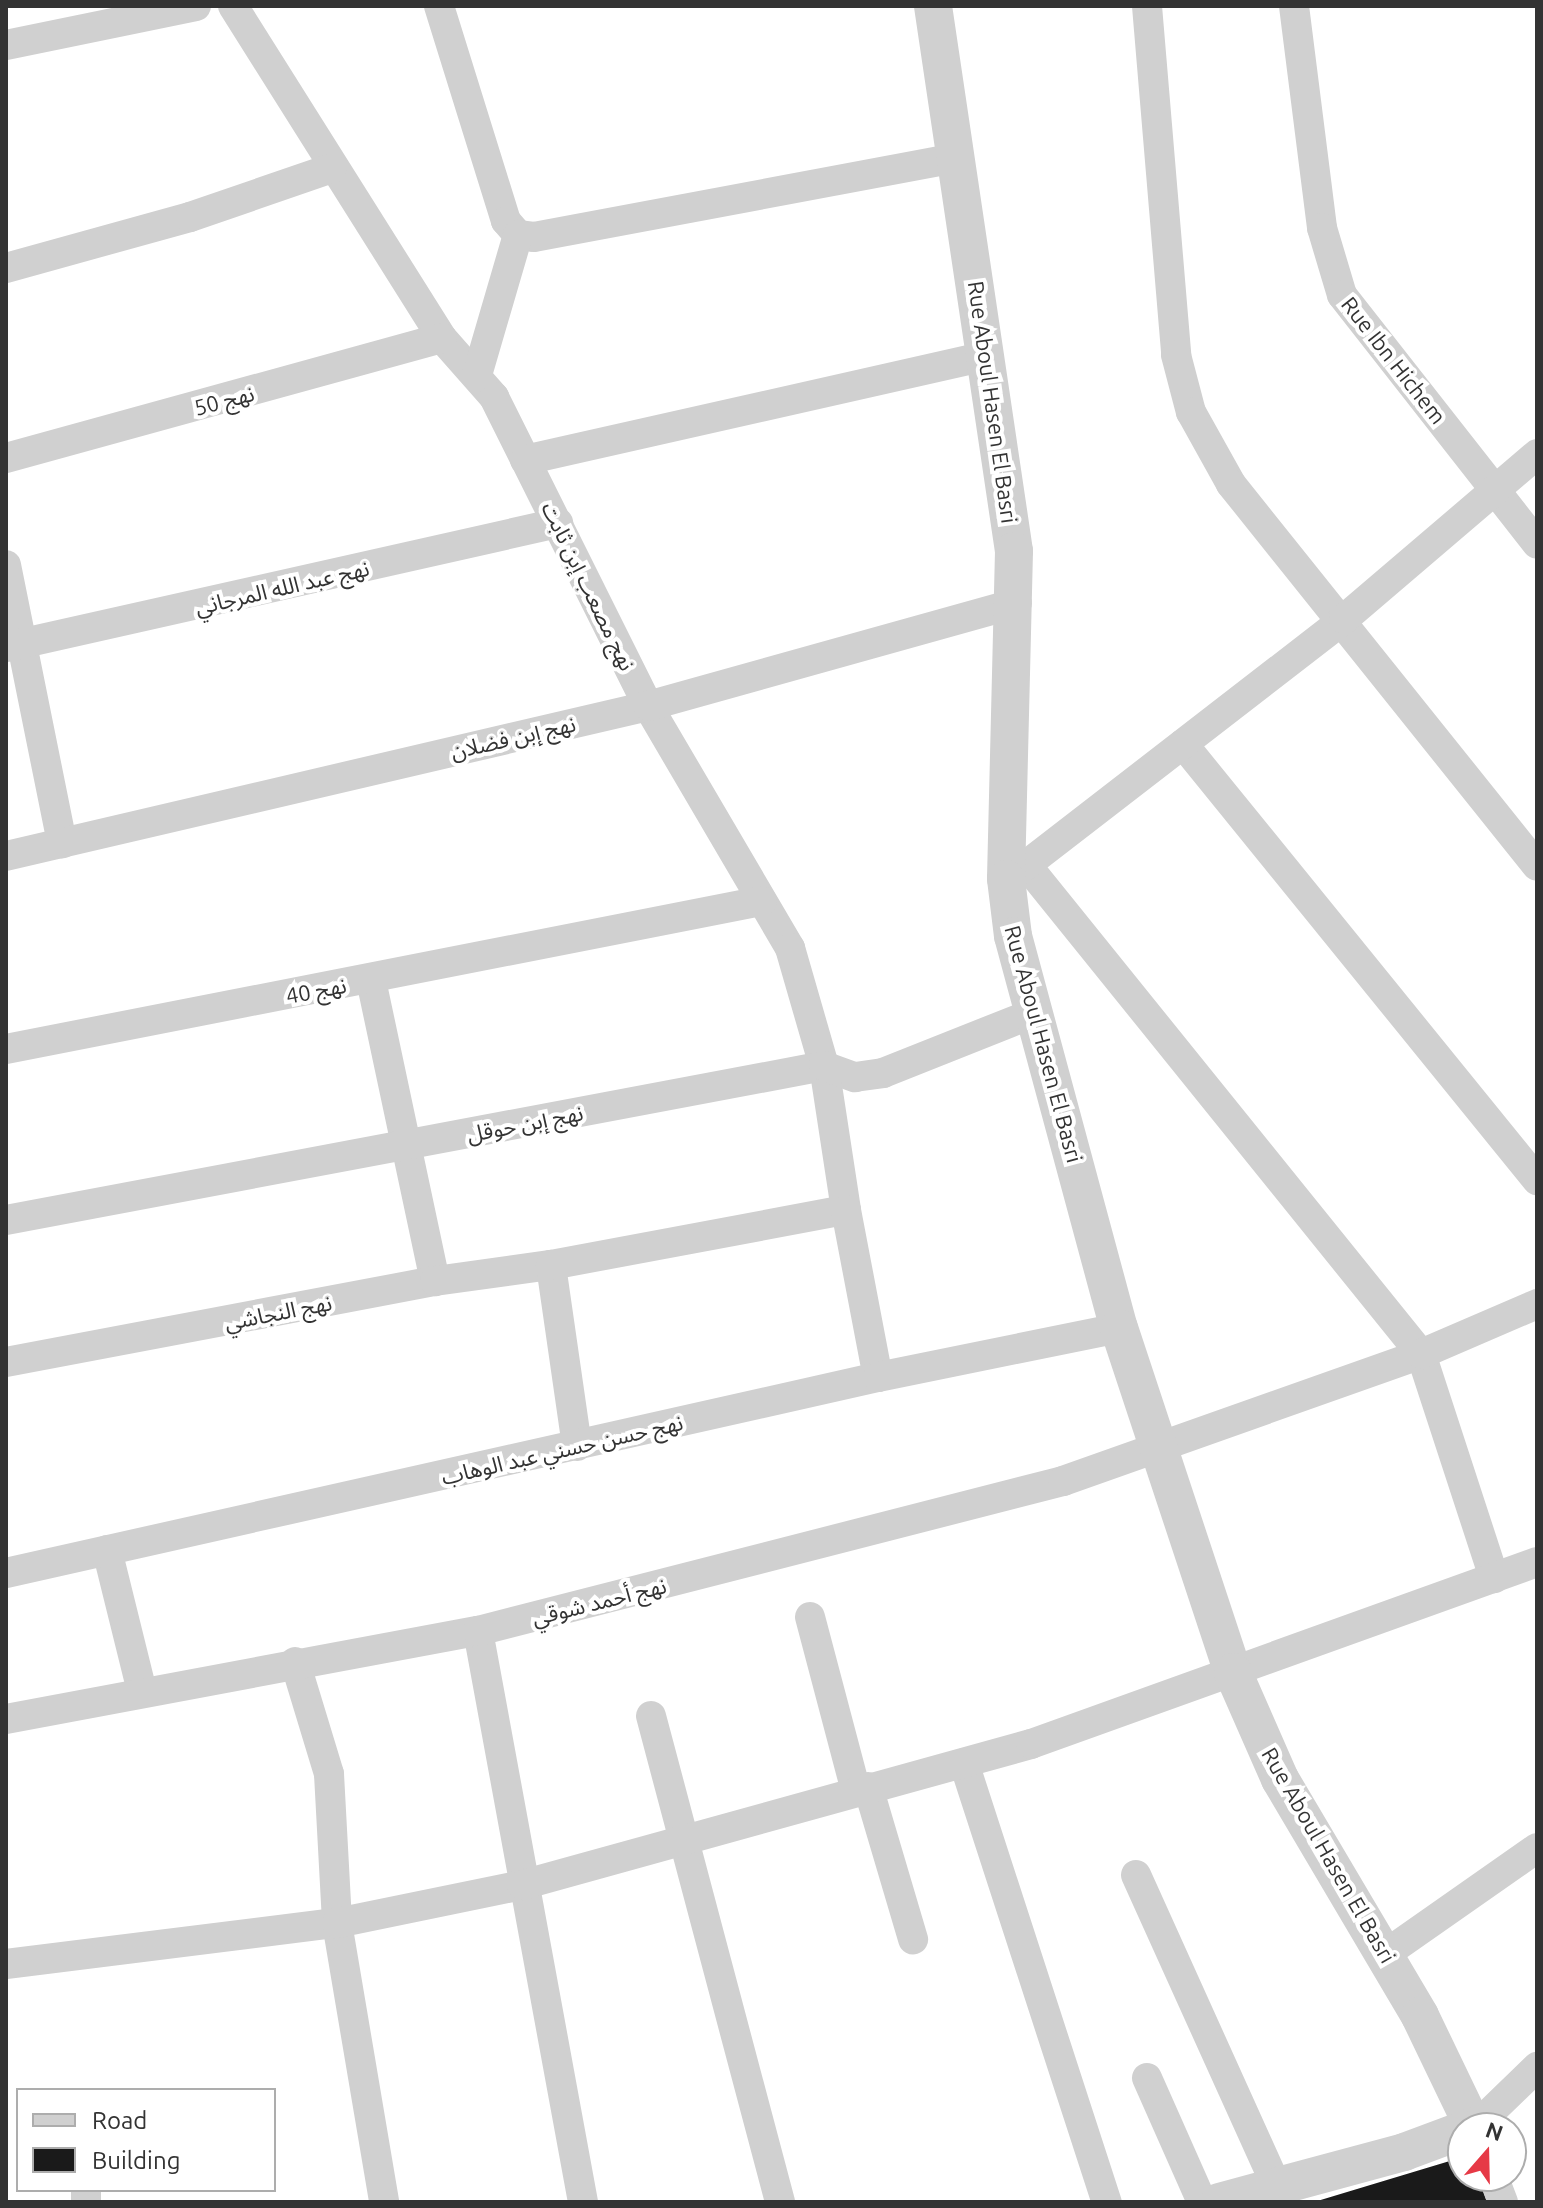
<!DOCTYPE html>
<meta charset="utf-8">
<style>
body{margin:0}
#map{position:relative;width:1543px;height:2208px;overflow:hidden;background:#fff;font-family:Ubuntu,"Noto Sans Arabic",sans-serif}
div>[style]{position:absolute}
.building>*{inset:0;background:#1a1a1a}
.minor>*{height:30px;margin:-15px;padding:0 15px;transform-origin:15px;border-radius:15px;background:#d0d0d0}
.tertiary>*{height:38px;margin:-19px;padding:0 19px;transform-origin:19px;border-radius:19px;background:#d0d0d0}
span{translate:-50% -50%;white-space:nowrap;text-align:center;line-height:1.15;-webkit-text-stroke:8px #fff;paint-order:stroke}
.street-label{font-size:22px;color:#333}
.frame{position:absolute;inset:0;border:8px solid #333;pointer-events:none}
.legend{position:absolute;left:16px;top:2088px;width:260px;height:104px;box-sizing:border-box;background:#fff;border:2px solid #adadad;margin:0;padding:10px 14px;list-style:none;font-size:24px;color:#333}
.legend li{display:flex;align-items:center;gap:16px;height:40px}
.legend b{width:40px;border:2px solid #adadad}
.north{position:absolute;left:1447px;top:2112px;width:80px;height:80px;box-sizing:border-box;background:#fff;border:2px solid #adadad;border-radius:50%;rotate:20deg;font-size:22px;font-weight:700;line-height:32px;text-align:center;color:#333}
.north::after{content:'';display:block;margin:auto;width:28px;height:36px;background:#e63946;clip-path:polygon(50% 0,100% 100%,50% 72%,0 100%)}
</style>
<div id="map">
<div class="building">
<i style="clip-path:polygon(1463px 2157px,1463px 2176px,1478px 2176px,1487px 2202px,1314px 2202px)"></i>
</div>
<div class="minor">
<i style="left:233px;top:6px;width:392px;rotate:57.8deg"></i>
<i style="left:442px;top:338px;width:79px;rotate:48.6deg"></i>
<i style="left:494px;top:397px;width:345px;rotate:63.5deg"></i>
<i style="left:648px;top:706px;width:281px;rotate:59.6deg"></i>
<i style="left:790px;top:948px;width:123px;rotate:73.9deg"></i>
<i style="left:824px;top:1066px;width:146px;rotate:81.3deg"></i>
<i style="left:439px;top:6px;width:225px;rotate:72.7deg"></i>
<i style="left:506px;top:221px;width:18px;rotate:49deg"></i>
<i style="left:518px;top:235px;width:16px;rotate:7deg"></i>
<i style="left:534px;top:237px;width:429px;rotate:-10.6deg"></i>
<i style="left:1147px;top:6px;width:350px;rotate:85.2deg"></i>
<i style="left:1176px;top:355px;width:59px;rotate:75.3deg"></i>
<i style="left:1191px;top:412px;width:82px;rotate:60.9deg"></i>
<i style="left:1231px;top:484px;width:489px;rotate:51.3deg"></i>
<i style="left:1294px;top:6px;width:224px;rotate:82.8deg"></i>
<i style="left:1322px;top:228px;width:70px;rotate:73.4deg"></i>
<i style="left:1342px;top:295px;width:316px;rotate:51.9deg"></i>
<i style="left:6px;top:45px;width:194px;rotate:-11.6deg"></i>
<i style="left:6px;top:268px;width:191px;rotate:-15.5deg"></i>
<i style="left:190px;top:217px;width:150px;rotate:-19deg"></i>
<i style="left:477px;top:375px;width:146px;rotate:-73.7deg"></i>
<i style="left:6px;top:458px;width:452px;rotate:-15.4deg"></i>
<i style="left:525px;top:460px;width:472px;rotate:-12.7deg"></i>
<i style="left:6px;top:565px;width:284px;rotate:78.6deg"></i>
<i style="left:6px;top:647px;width:566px;rotate:-12.66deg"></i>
<i style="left:1183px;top:744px;width:562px;rotate:50.93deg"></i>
<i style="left:6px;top:856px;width:659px;rotate:-13.15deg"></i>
<i style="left:648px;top:706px;width:383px;rotate:-15.6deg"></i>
<i style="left:1028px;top:867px;width:626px;rotate:51.1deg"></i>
<i style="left:1421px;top:1354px;width:236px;rotate:71.9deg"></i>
<i style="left:1012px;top:876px;width:420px;rotate:-37.7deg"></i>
<i style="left:1344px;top:619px;width:254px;rotate:-40.5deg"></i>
<i style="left:371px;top:980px;width:308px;rotate:78deg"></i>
<i style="left:6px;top:1049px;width:770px;rotate:-11.08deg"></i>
<i style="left:6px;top:1220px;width:832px;rotate:-10.66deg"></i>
<i style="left:824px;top:1066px;width:33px;rotate:20deg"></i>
<i style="left:855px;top:1077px;width:28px;rotate:-8deg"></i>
<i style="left:883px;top:1073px;width:162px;rotate:-21.7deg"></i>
<i style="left:6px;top:1362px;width:437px;rotate:-10.7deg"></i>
<i style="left:435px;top:1281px;width:117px;rotate:-7.9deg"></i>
<i style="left:577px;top:1446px;width:183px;rotate:-98.2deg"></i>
<i style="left:551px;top:1265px;width:300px;rotate:-10.6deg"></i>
<i style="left:846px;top:1210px;width:170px;rotate:79.2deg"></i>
<i style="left:107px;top:1550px;width:145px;rotate:76.1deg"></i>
<i style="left:6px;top:1573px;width:894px;rotate:-12.67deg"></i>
<i style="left:878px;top:1377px;width:246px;rotate:-11.5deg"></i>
<i style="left:810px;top:1617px;width:180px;rotate:75.2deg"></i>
<i style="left:478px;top:1631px;width:581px;rotate:79.58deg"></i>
<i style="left:295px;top:1662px;width:117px;rotate:73.1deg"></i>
<i style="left:329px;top:1774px;width:149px;rotate:86.9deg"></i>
<i style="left:337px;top:1923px;width:283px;rotate:80.4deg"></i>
<i style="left:651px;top:1716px;width:503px;rotate:75.13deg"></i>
<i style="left:6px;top:1719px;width:480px;rotate:-10.6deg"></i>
<i style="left:478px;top:1631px;width:604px;rotate:-14.38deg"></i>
<i style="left:1063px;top:1481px;width:380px;rotate:-19.5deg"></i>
<i style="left:1421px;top:1354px;width:126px;rotate:-23.3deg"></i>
<i style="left:964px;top:1763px;width:462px;rotate:72deg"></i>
<i style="left:868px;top:1787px;width:159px;rotate:73.5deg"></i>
<i style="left:1136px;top:1875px;width:342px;rotate:65.7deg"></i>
<i style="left:1387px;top:1953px;width:183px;rotate:-35deg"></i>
<i style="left:6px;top:1964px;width:334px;rotate:-7.1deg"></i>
<i style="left:337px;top:1923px;width:189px;rotate:-11.6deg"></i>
<i style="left:522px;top:1885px;width:528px;rotate:-15.48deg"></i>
<i style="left:1031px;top:1744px;width:538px;rotate:-19.78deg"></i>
<i style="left:1147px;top:2078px;width:136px;rotate:66.1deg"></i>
<i style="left:1474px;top:2128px;width:88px;rotate:-44.1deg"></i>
<i style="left:1493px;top:2176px;width:28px;rotate:69deg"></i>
<i style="left:86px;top:2202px;width:12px;rotate:-90deg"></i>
</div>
<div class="tertiary">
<i style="left:933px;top:6px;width:551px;rotate:81.55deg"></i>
<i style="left:1014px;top:551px;width:328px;rotate:91.4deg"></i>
<i style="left:1006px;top:879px;width:57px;rotate:83deg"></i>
<i style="left:1013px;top:936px;width:406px;rotate:74.9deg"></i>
<i style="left:1119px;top:1328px;width:362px;rotate:71.7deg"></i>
<i style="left:1233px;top:1672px;width:117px;rotate:66.3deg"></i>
<i style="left:1280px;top:1779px;width:275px;rotate:59.4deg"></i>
<i style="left:1420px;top:2016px;width:122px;rotate:64.3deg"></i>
<i style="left:1473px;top:2126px;width:5px;rotate:158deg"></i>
<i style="left:1219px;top:2202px;width:192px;rotate:-15.1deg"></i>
<i style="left:1404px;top:2152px;width:63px;rotate:-20.4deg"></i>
</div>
<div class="street-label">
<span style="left:1394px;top:360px;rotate:52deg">Rue Ibn Hichem</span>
<span style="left:224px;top:400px;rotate:-15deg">نهج 50</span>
<span style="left:993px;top:402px;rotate:82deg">Rue Aboul Hasen El Basri</span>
<span style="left:589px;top:586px;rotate:64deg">نهج مصعب إبن ثابت</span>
<span style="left:282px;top:587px;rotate:-13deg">نهج عبد الله المرجاني</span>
<span style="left:513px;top:737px;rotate:-13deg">نهج إبن فضلان</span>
<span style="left:316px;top:990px;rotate:-11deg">نهج 40</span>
<span style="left:1044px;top:1044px;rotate:75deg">Rue Aboul Hasen El Basri</span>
<span style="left:525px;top:1123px;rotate:-11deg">نهج إبن حوقل</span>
<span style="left:278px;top:1312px;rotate:-11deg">نهج النجاشي</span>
<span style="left:562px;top:1449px;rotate:-13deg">نهج حسن حسني عبد الوهاب</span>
<span style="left:599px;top:1601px;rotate:-14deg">نهج أحمد شوقي</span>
<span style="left:1329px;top:1855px;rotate:60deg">Rue Aboul Hasen El Basri</span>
</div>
<div class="frame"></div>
<ul class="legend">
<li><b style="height:10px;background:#d0d0d0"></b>Road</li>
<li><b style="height:22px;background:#1a1a1a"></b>Building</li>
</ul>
<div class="north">N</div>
</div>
